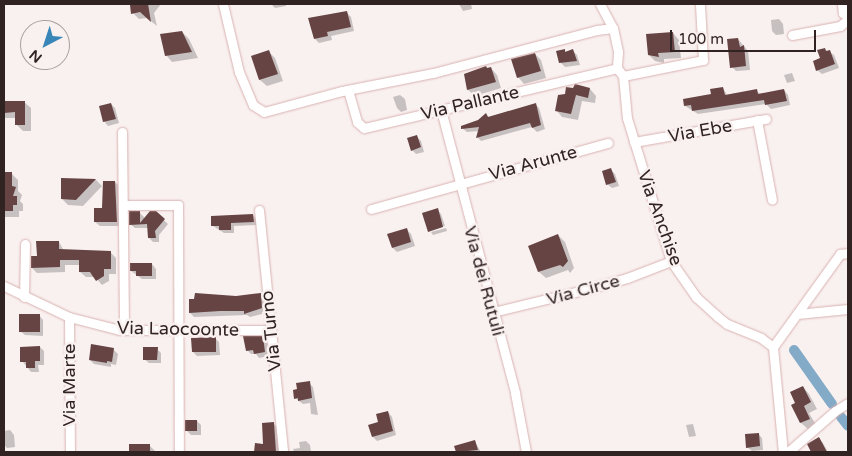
<!DOCTYPE html>
<style>
body{margin:0}
#map{position:relative;width:852px;height:456px;overflow:hidden;background:#f9f1f0;font-family:"Varela Round",sans-serif}
div>[style]{position:absolute}
.shadow>*{inset:0;background:#0003}
.canal>*{height:10px;margin:-5px;padding:0 5px;transform-origin:5px;border-radius:5px;background:#83aac7}
.building>*{inset:0;background:#654443}
.roads{filter:drop-shadow(0 0 1px #d9b2b0) drop-shadow(0 0 1px #d9b2b0)}
.street>*{height:9px;margin:-4.5px;padding:0 4.5px;transform-origin:4.5px;border-radius:4.5px;background:#fff}
span{translate:-50% -50%;white-space:nowrap;text-align:center;line-height:1.15;-webkit-text-stroke:5px #f9f1f0;paint-order:stroke}
.street-label{font-size:18px;color:#322323}
.frame{position:absolute;inset:0;border:5px solid #322323;pointer-events:none}
.north{position:absolute;left:20px;top:20px;width:50px;height:50px;box-sizing:border-box;background:#f9f1f0;border:1px solid #a99f9e;border-radius:50%;rotate:220deg;font-size:14px;font-weight:700;line-height:20px;text-align:center;color:#322323}
.north::after{content:'';display:block;margin:auto;width:18px;height:22px;background:#3886b8;clip-path:polygon(50% 0,100% 100%,50% 72%,0 100%)}
.scale{position:absolute;left:670px;top:30px;width:146px;height:22px;box-sizing:border-box;border:2px solid #322323;border-top:0;padding-left:6px;font-size:15px;line-height:18px;white-space:nowrap;color:#322323;-webkit-text-stroke:4px #f9f1f0;paint-order:stroke}
</style>
<div id="map">
<div class="shadow">
<i style="clip-path:polygon(137px 4px,161px 4px,154px 13px,157px 26px,147px 18px,139px 19px,133px 13px)"></i>
<i style="clip-path:polygon(271px 4px,286px 4px,286px 6px,275px 8px)"></i>
<i style="clip-path:polygon(459px 4px,471px 4px,472px 9px,463px 11px)"></i>
<i style="clip-path:polygon(347px 13px,351px 17px,354px 31px,331px 36px,332px 40px,319px 43px,315px 39px)"></i>
<i style="clip-path:polygon(779px 19px,783px 24px,784px 34px,776px 35px,772px 31px,771px 20px)"></i>
<i style="clip-path:polygon(182px 32px,189px 39px,198px 58px,172px 62px,166px 55px)"></i>
<i style="clip-path:polygon(673px 33px,679px 40px,681px 58px,664px 59px,664px 63px,655px 61px,649px 55px)"></i>
<i style="clip-path:polygon(738px 39px,748px 51px,750px 70px,736px 71px,732px 67px)"></i>
<i style="clip-path:polygon(824px 49px,834px 55px,839px 68px,822px 74px,817px 70px)"></i>
<i style="clip-path:polygon(573px 51px,577px 55px,580px 65px,565px 67px,560px 62px,558px 52px)"></i>
<i style="clip-path:polygon(269px 52px,275px 58px,283px 81px,267px 86px,260px 80px,253px 57px)"></i>
<i style="clip-path:polygon(535px 54px,541px 60px,546px 78px,524px 84px,518px 77px)"></i>
<i style="clip-path:polygon(491px 68px,497px 75px,501px 88px,475px 96px,468px 90px,465px 75px)"></i>
<i style="clip-path:polygon(792px 73px,795px 81px,787px 83px,784px 75px)"></i>
<i style="clip-path:polygon(576px 86px,590px 89px,596px 96px,595px 103px,582px 101px,578px 120px,562px 117px,556px 110px,566px 95px)"></i>
<i style="clip-path:polygon(723px 88px,727px 95px,756px 90px,761px 95px,784px 90px,788px 95px,790px 105px,771px 109px,766px 104px,698px 114px,685px 106px,713px 95px)"></i>
<i style="clip-path:polygon(400px 95px,405px 99px,407px 110px,401px 112px,397px 108px,393px 97px)"></i>
<i style="clip-path:polygon(4px 102px,24px 102px,31px 108px,31px 131px,23px 131px,16px 124px,16px 118px,4px 118px)"></i>
<i style="clip-path:polygon(111px 104px,115px 108px,119px 123px,108px 126px,104px 121px)"></i>
<i style="clip-path:polygon(535px 104px,539px 108px,545px 129px,537px 132px,532px 127px,481px 141px,477px 137px,479px 131px,467px 132px,462px 128px,478px 121px,486px 115px,489px 117px)"></i>
<i style="clip-path:polygon(417px 137px,421px 141px,424px 152px,416px 154px,412px 150px)"></i>
<i style="clip-path:polygon(611px 170px,615px 174px,619px 186px,612px 188px,607px 184px)"></i>
<i style="clip-path:polygon(4px 173px,11px 173px,18px 180px,18px 191px,22px 195px,20px 201px,23px 204px,23px 211px,19px 211px,19px 217px,4px 217px)"></i>
<i style="clip-path:polygon(62px 179px,96px 180px,102px 186px,83px 206px,68px 205px,62px 199px)"></i>
<i style="clip-path:polygon(115px 182px,119px 186px,120px 226px,100px 226px,95px 222px)"></i>
<i style="clip-path:polygon(437px 210px,441px 214px,445px 226px,430px 230px,430px 232px,429px 231px)"></i>
<i style="clip-path:polygon(139px 212px,144px 217px,144px 221px,155px 212px,168px 224px,159px 235px,159px 242px,153px 242px,149px 238px,148px 228px,135px 228px,130px 224px)"></i>
<i style="clip-path:polygon(253px 215px,256px 219px,257px 225px,234px 226px,234px 233px,224px 233px,213px 226px)"></i>
<i style="clip-path:polygon(446px 228px,447px 231px,433px 235px,431px 232px)"></i>
<i style="clip-path:polygon(407px 230px,411px 234px,415px 246px,397px 252px,393px 248px)"></i>
<i style="clip-path:polygon(558px 235px,565px 242px,574px 268px,570px 273px,568px 270px,546px 278px,539px 272px,530px 247px)"></i>
<i style="clip-path:polygon(59px 242px,64px 251px,110px 252px,116px 258px,116px 274px,109px 274px,109px 281px,102px 285px,95px 277px,86px 277px,80px 272px,80px 265px,65px 265px,65px 272px,37px 273px,32px 268px,38px 257px)"></i>
<i style="clip-path:polygon(152px 264px,156px 269px,156px 279px,142px 279px,131px 271px)"></i>
<i style="clip-path:polygon(261px 295px,265px 299px,266px 311px,262px 312px,262px 314px,250px 317px,247px 315px,194px 317px,190px 313px,236px 297px)"></i>
<i style="clip-path:polygon(39px 315px,43px 320px,43px 336px,25px 335px,20px 331px)"></i>
<i style="clip-path:polygon(215px 338px,219px 342px,220px 355px,197px 356px,193px 352px)"></i>
<i style="clip-path:polygon(263px 338px,267px 342px,269px 356px,259px 358px,256px 354px,251px 354px,247px 350px)"></i>
<i style="clip-path:polygon(40px 347px,44px 351px,44px 365px,38px 365px,39px 372px,31px 372px,22px 361px)"></i>
<i style="clip-path:polygon(113px 349px,118px 354px,116px 365px,111px 364px,111px 367px,94px 364px,90px 360px)"></i>
<i style="clip-path:polygon(157px 349px,161px 353px,161px 363px,149px 363px,144px 359px)"></i>
<i style="clip-path:polygon(309px 383px,313px 387px,318px 415px,311px 414px,310px 403px,303px 404px,295px 398px)"></i>
<i style="clip-path:polygon(803px 387px,809px 394px,817px 409px,809px 413px,816px 425px,808px 429px,801px 423px,793px 405px,797px 404px)"></i>
<i style="clip-path:polygon(388px 412px,392px 417px,396px 435px,377px 441px,373px 437px)"></i>
<i style="clip-path:polygon(197px 421px,201px 425px,201px 435px,191px 435px,186px 430px)"></i>
<i style="clip-path:polygon(273px 423px,280px 430px,282px 452px,255px 452px,256px 444px,264px 445px)"></i>
<i style="clip-path:polygon(693px 424px,696px 436px,689px 437px,686px 425px)"></i>
<i style="clip-path:polygon(10px 430px,14px 435px,15px 447px,7px 448px,4px 445px,4px 431px)"></i>
<i style="clip-path:polygon(758px 434px,762px 438px,763px 450px,752px 451px,747px 447px)"></i>
<i style="clip-path:polygon(819px 439px,823px 443px,828px 452px,814px 452px,810px 443px)"></i>
<i style="clip-path:polygon(306px 441px,310px 445px,311px 452px,294px 452px,293px 449px,300px 448px,299px 442px)"></i>
<i style="clip-path:polygon(475px 442px,481px 452px,457px 452px,456px 447px)"></i>
<i style="clip-path:polygon(149px 445px,156px 452px,131px 452px,130px 446px)"></i>
</div>
<div class="canal">
<i style="left:794px;top:350px;width:66px;rotate:54.9deg"></i>
<i style="left:841px;top:417px;width:11px;rotate:52deg"></i>
</div>
<div class="building">
<i style="clip-path:polygon(136px 4px,148px 4px,151px 22px,140px 12px,131px 14px,130px 5px)"></i>
<i style="clip-path:polygon(347px 11px,351px 27px,327px 32px,328px 36px,314px 39px,308px 18px)"></i>
<i style="clip-path:polygon(182px 31px,192px 52px,165px 56px,160px 34px)"></i>
<i style="clip-path:polygon(673px 32px,675px 52px,658px 53px,659px 57px,648px 55px,646px 34px)"></i>
<i style="clip-path:polygon(738px 38px,740px 47px,744px 45px,746px 66px,730px 68px,727px 39px)"></i>
<i style="clip-path:polygon(825px 48px,826px 51px,830px 50px,835px 64px,816px 71px,813px 61px,820px 58px,817px 50px)"></i>
<i style="clip-path:polygon(565px 49px,565px 52px,573px 49px,577px 61px,559px 63px,556px 51px)"></i>
<i style="clip-path:polygon(269px 50px,278px 74px,259px 80px,251px 56px)"></i>
<i style="clip-path:polygon(535px 53px,541px 71px,517px 78px,511px 59px)"></i>
<i style="clip-path:polygon(486px 66px,487px 68px,491px 67px,496px 82px,467px 90px,464px 74px)"></i>
<i style="clip-path:polygon(575px 84px,590px 88px,588px 98px,576px 95px,571px 114px,555px 111px,558px 95px,565px 94px,566px 87px,573px 88px)"></i>
<i style="clip-path:polygon(723px 87px,725px 95px,757px 89px,758px 94px,784px 89px,787px 101px,765px 105px,764px 100px,692px 111px,691px 105px,684px 106px,683px 99px,711px 94px,710px 89px)"></i>
<i style="clip-path:polygon(4px 101px,25px 101px,25px 125px,15px 125px,15px 112px,4px 113px)"></i>
<i style="clip-path:polygon(111px 103px,116px 119px,103px 122px,99px 106px)"></i>
<i style="clip-path:polygon(536px 103px,541px 125px,532px 128px,530px 123px,476px 138px,479px 127px,461px 129px,461px 126px,478px 120px,486px 113px,488px 117px)"></i>
<i style="clip-path:polygon(417px 135px,421px 147px,411px 151px,407px 138px)"></i>
<i style="clip-path:polygon(611px 168px,616px 182px,606px 185px,602px 171px)"></i>
<i style="clip-path:polygon(4px 172px,12px 172px,12px 186px,16px 187px,13px 196px,17px 196px,17px 205px,13px 205px,13px 211px,4px 211px)"></i>
<i style="clip-path:polygon(61px 178px,96px 179px,76px 200px,61px 199px)"></i>
<i style="clip-path:polygon(103px 181px,115px 181px,117px 222px,94px 222px,94px 208px,102px 208px)"></i>
<i style="clip-path:polygon(438px 208px,443px 227px,428px 232px,422px 213px)"></i>
<i style="clip-path:polygon(129px 211px,140px 211px,140px 223px,150px 211px,156px 211px,165px 219px,155px 231px,156px 238px,148px 238px,147px 224px,129px 225px)"></i>
<i style="clip-path:polygon(253px 214px,254px 222px,231px 223px,231px 230px,219px 230px,219px 226px,211px 226px,211px 216px)"></i>
<i style="clip-path:polygon(407px 228px,411px 242px,392px 248px,387px 234px)"></i>
<i style="clip-path:polygon(558px 234px,568px 261px,563px 267px,560px 265px,538px 272px,528px 246px)"></i>
<i style="clip-path:polygon(36px 241px,59px 241px,59px 249px,111px 251px,111px 269px,104px 269px,104px 276px,96px 281px,90px 272px,79px 272px,79px 260px,60px 260px,60px 267px,31px 268px,31px 256px,37px 256px)"></i>
<i style="clip-path:polygon(130px 263px,152px 263px,152px 276px,136px 276px,136px 271px,130px 271px)"></i>
<i style="clip-path:polygon(195px 293px,236px 296px,261px 293px,262px 308px,244px 314px,244px 311px,220px 311px,189px 313px,189px 299px,194px 299px)"></i>
<i style="clip-path:polygon(19px 314px,40px 314px,40px 332px,19px 332px)"></i>
<i style="clip-path:polygon(243px 336px,263px 336px,265px 352px,254px 354px,253px 350px,246px 351px)"></i>
<i style="clip-path:polygon(216px 337px,216px 352px,192px 352px,191px 338px)"></i>
<i style="clip-path:polygon(91px 344px,114px 348px,112px 362px,107px 361px,107px 363px,89px 360px)"></i>
<i style="clip-path:polygon(40px 346px,40px 361px,35px 361px,35px 368px,26px 368px,26px 362px,20px 362px,20px 347px)"></i>
<i style="clip-path:polygon(143px 347px,158px 347px,157px 360px,143px 360px)"></i>
<i style="clip-path:polygon(310px 381px,312px 398px,298px 401px,298px 398px,294px 399px,293px 390px,297px 389px,296px 383px)"></i>
<i style="clip-path:polygon(803px 386px,811px 402px,804px 406px,810px 419px,800px 423px,791px 405px,795px 403px,790px 392px)"></i>
<i style="clip-path:polygon(388px 411px,393px 431px,372px 437px,368px 425px,378px 422px,376px 414px)"></i>
<i style="clip-path:polygon(185px 420px,197px 420px,197px 431px,185px 431px)"></i>
<i style="clip-path:polygon(274px 422px,276px 452px,254px 452px,255px 443px,263px 444px,262px 423px)"></i>
<i style="clip-path:polygon(759px 433px,760px 446px,746px 448px,745px 434px)"></i>
<i style="clip-path:polygon(819px 437px,827px 452px,811px 452px,807px 444px)"></i>
<i style="clip-path:polygon(475px 440px,478px 450px,456px 452px,454px 446px)"></i>
<i style="clip-path:polygon(129px 444px,150px 444px,150px 452px,129px 452px)"></i>
</div>
<div class="roads">
<div class="street">
<i style="left:223px;top:4px;width:70px;rotate:76.8deg"></i>
<i style="left:239px;top:72px;width:36px;rotate:67deg"></i>
<i style="left:253px;top:105px;width:13px;rotate:32deg"></i>
<i style="left:264px;top:112px;width:81px;rotate:-15.1deg"></i>
<i style="left:342px;top:91px;width:93px;rotate:-11.2deg"></i>
<i style="left:433px;top:73px;width:170px;rotate:-14.7deg"></i>
<i style="left:597px;top:30px;width:16px;rotate:-7deg"></i>
<i style="left:600px;top:4px;width:27px;rotate:62deg"></i>
<i style="left:613px;top:28px;width:25px;rotate:78deg"></i>
<i style="left:618px;top:52px;width:16px;rotate:94deg"></i>
<i style="left:617px;top:68px;width:10px;rotate:53deg"></i>
<i style="left:623px;top:76px;width:42px;rotate:84.6deg"></i>
<i style="left:627px;top:118px;width:150px;rotate:72.9deg"></i>
<i style="left:671px;top:261px;width:44px;rotate:55.2deg"></i>
<i style="left:696px;top:297px;width:30px;rotate:42deg"></i>
<i style="left:718px;top:317px;width:11px;rotate:38deg"></i>
<i style="left:727px;top:324px;width:37px;rotate:22deg"></i>
<i style="left:761px;top:338px;width:15px;rotate:37deg"></i>
<i style="left:773px;top:347px;width:105px;rotate:84.6deg"></i>
<i style="left:842px;top:4px;width:9px;rotate:84deg"></i>
<i style="left:843px;top:13px;width:6px;rotate:39deg"></i>
<i style="left:792px;top:35px;width:49px;rotate:-10.6deg"></i>
<i style="left:840px;top:26px;width:11px;rotate:-41deg"></i>
<i style="left:623px;top:76px;width:82px;rotate:-11.3deg"></i>
<i style="left:703px;top:60px;width:56px;rotate:-93.1deg"></i>
<i style="left:348px;top:90px;width:33px;rotate:74deg"></i>
<i style="left:357px;top:122px;width:9px;rotate:41deg"></i>
<i style="left:364px;top:128px;width:260px;rotate:-13.3deg"></i>
<i style="left:441px;top:110px;width:293px;rotate:75.3deg"></i>
<i style="left:515px;top:393px;width:60px;rotate:79.4deg"></i>
<i style="left:757px;top:120px;width:81px;rotate:79.4deg"></i>
<i style="left:122px;top:132px;width:198px;rotate:89.4deg"></i>
<i style="left:634px;top:142px;width:134px;rotate:-9.9deg"></i>
<i style="left:123px;top:205px;width:55px"></i>
<i style="left:178px;top:205px;width:247px;rotate:89.8deg"></i>
<i style="left:371px;top:209px;width:246px;rotate:-15.6deg"></i>
<i style="left:259px;top:210px;width:243px;rotate:84.3deg"></i>
<i style="left:4px;top:286px;width:72px;rotate:25.5deg"></i>
<i style="left:69px;top:317px;width:53px;rotate:14.3deg"></i>
<i style="left:120px;top:330px;width:151px"></i>
<i style="left:24px;top:297px;width:53px;rotate:-88.9deg"></i>
<i style="left:493px;top:312px;width:98px;rotate:-13.6deg"></i>
<i style="left:588px;top:289px;width:41px;rotate:-15.8deg"></i>
<i style="left:627px;top:278px;width:47px;rotate:-21.1deg"></i>
<i style="left:797px;top:314px;width:51px;rotate:-5.6deg"></i>
<i style="left:69px;top:317px;width:135px;rotate:89.6deg"></i>
<i style="left:773px;top:347px;width:115px;rotate:-54.2deg"></i>
<i style="left:840px;top:254px;width:8px;rotate:-7deg"></i>
<i style="left:788px;top:452px;width:62px;rotate:-41.1deg"></i>
<i style="left:835px;top:411px;width:15px;rotate:-32deg"></i>
</div>
</div>
<div class="street-label">
<span style="left:470px;top:103px;rotate:-13deg">Via Pallante</span>
<span style="left:700px;top:131px;rotate:-10deg">Via Ebe</span>
<span style="left:533px;top:163px;rotate:-15deg">Via Arunte</span>
<span style="left:660px;top:218px;rotate:70deg">Via Anchise</span>
<span style="left:484px;top:281px;rotate:75deg">Via dei Rutuli</span>
<span style="left:583px;top:290px;rotate:-15deg">Via Circe</span>
<span style="left:178px;top:329px;rotate:1deg">Via Laocoonte</span>
<span style="left:271px;top:331px;rotate:-96deg">Via Turno</span>
<span style="left:69px;top:385px;rotate:-90deg">Via Marte</span>
</div>
<div class="frame"></div>
<div class="north">N</div>
<div class="scale">100 m</div>
</div>
